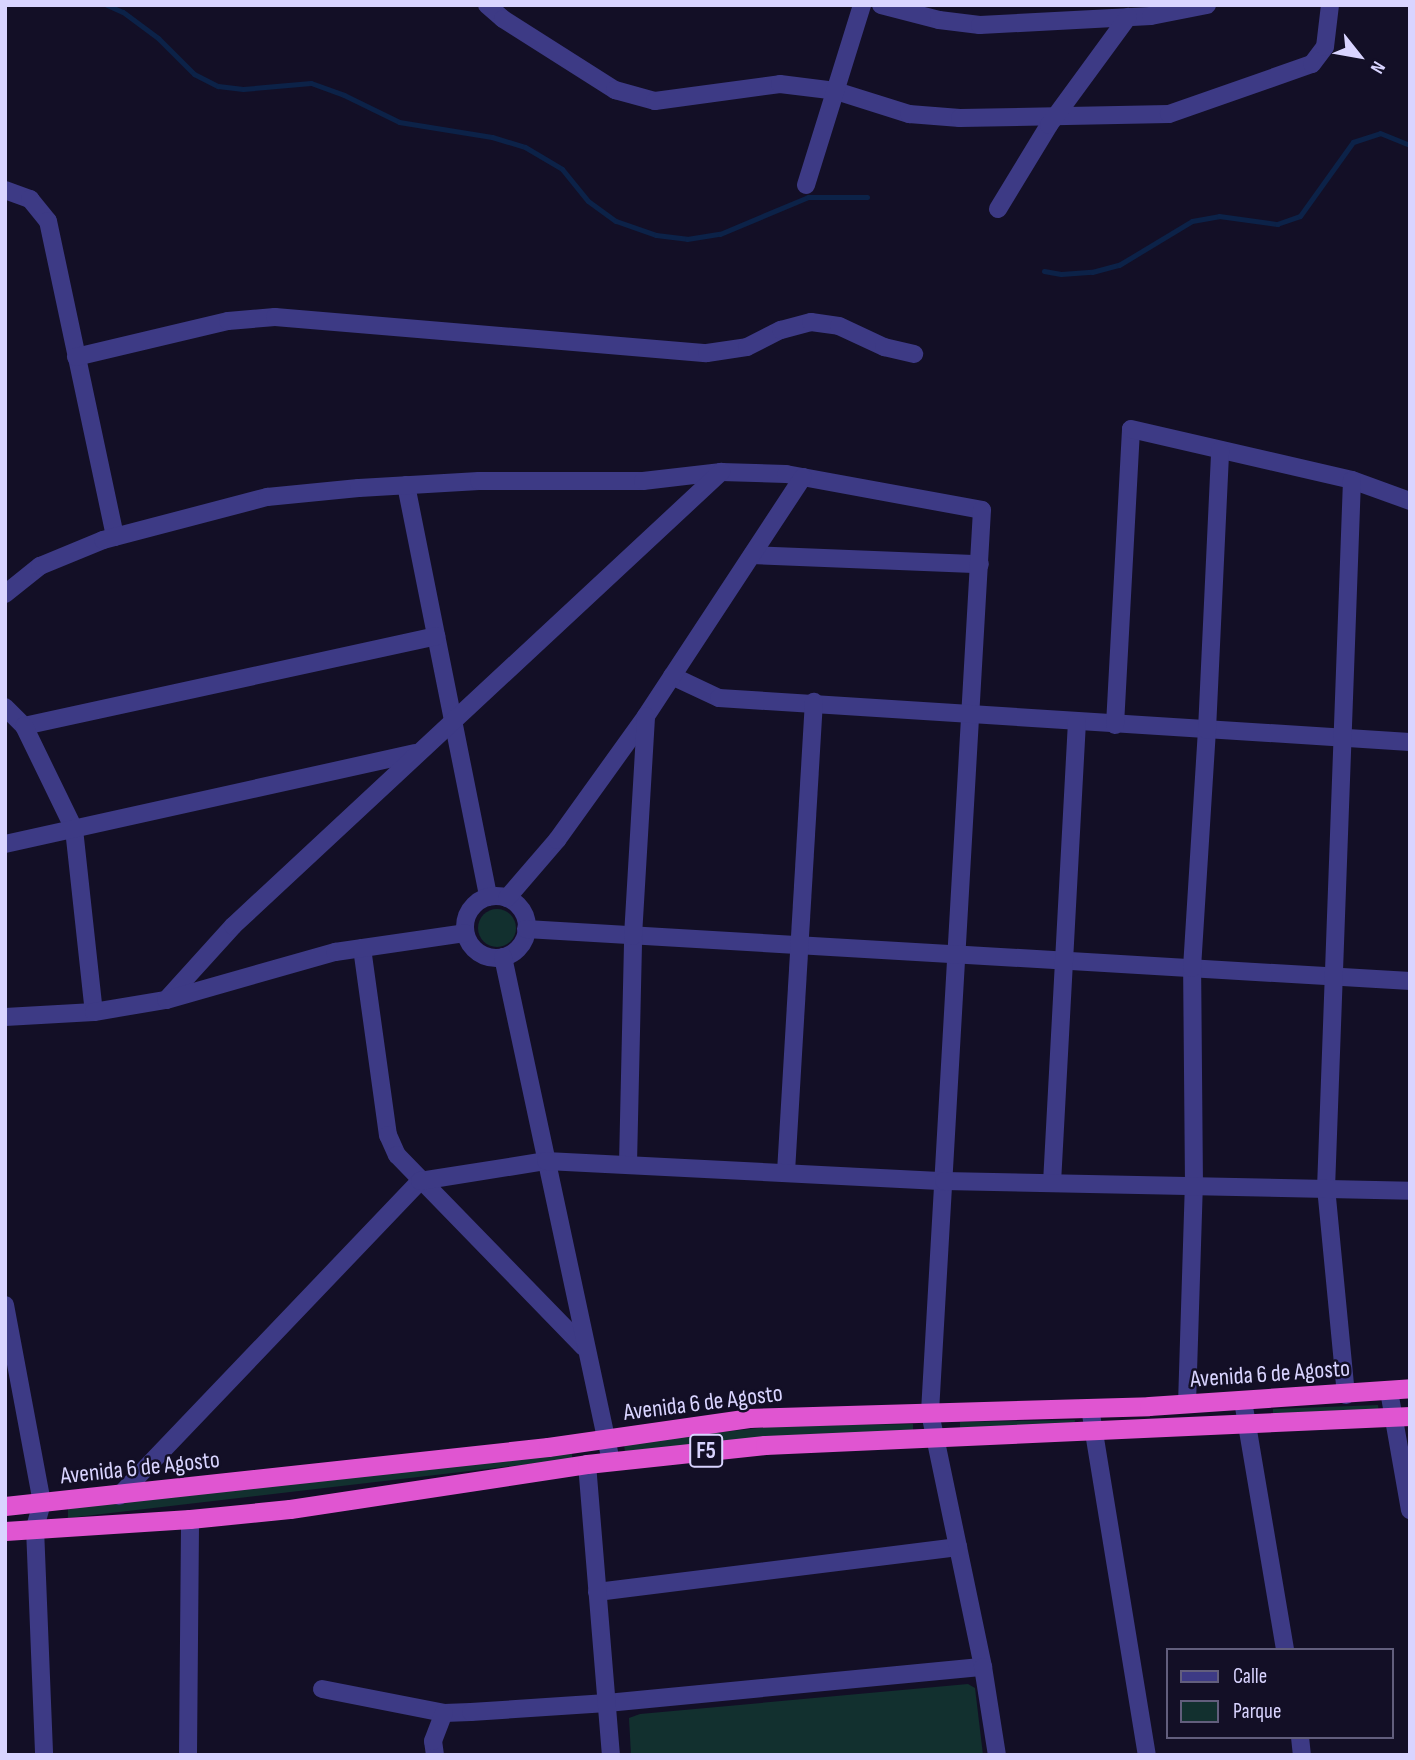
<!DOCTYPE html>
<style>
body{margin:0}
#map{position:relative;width:1415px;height:1760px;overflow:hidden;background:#130f26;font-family:"Sofia Sans Condensed",sans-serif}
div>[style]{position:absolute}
.green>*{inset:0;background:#12302f}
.round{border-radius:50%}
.stream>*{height:5px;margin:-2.5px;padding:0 2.5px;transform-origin:2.5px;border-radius:2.5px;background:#0c2248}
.minor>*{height:18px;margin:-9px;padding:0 9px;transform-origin:9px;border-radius:9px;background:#3d3a85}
.minor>.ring{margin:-9px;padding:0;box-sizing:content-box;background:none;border:18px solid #3d3a85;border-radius:50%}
.tertiary>*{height:18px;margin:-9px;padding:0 9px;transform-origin:9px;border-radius:9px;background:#3d3a85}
.trunk>*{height:19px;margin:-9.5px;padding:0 9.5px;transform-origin:9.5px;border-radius:9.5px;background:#e055d1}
span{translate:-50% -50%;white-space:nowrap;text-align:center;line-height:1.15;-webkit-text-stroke:5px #130f26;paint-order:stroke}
.shield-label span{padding:2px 5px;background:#130f26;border:2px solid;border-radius:5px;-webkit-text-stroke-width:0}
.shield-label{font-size:23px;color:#d9d4ff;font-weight:700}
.street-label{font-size:24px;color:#d9d4ff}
.frame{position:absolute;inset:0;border:7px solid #d9d4ff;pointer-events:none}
.legend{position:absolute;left:1166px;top:1648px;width:228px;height:91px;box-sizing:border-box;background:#130f26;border:2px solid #625e7d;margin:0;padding:9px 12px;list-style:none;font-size:21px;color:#d9d4ff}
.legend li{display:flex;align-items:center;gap:14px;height:35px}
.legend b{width:35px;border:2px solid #625e7d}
.north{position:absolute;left:1324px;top:21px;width:70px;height:70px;-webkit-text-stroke:5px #130f26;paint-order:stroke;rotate:121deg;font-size:19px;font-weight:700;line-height:28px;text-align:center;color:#d9d4ff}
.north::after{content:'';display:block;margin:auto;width:24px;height:32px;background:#d9d4ff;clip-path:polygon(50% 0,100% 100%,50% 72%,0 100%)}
</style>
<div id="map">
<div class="green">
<i class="round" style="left:478px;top:909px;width:38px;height:38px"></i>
<i style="clip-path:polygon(1378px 1405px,1379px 1414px,1273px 1418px,1273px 1409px)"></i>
<i style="clip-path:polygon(1075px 1420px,1074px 1429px,960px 1431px,960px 1422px)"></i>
<i style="clip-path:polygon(913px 1424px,913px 1434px,625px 1453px,624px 1443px,778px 1426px)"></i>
<i style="clip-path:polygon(572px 1449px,572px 1459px,68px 1518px,68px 1508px)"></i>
<i style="clip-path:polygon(968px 1684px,975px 1688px,983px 1755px,631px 1755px,629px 1718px,640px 1714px)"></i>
</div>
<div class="stream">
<i style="left:107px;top:5px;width:17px;rotate:24deg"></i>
<i style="left:123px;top:12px;width:44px;rotate:36.6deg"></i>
<i style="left:158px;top:38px;width:51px;rotate:45deg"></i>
<i style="left:194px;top:74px;width:27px;rotate:27deg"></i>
<i style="left:218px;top:86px;width:25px;rotate:7deg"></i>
<i style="left:243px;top:89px;width:68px;rotate:-5deg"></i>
<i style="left:311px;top:83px;width:35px;rotate:20deg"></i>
<i style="left:344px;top:95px;width:61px;rotate:26.1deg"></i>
<i style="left:399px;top:122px;width:94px;rotate:9.2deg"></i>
<i style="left:492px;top:137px;width:34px;rotate:17deg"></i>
<i style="left:525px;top:147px;width:43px;rotate:30.7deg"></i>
<i style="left:562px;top:169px;width:41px;rotate:50.9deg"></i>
<i style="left:588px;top:201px;width:34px;rotate:36deg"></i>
<i style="left:616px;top:221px;width:42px;rotate:19.3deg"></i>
<i style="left:656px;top:235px;width:31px;rotate:7deg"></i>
<i style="left:687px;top:239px;width:33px;rotate:-9deg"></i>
<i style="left:720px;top:234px;width:95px;rotate:-22.8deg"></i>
<i style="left:808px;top:197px;width:59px"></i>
<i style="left:1044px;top:271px;width:17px;rotate:10deg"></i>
<i style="left:1061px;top:274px;width:31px;rotate:-4deg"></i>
<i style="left:1092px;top:272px;width:28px;rotate:-15deg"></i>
<i style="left:1119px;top:265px;width:85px;rotate:-31.1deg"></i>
<i style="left:1192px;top:221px;width:27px;rotate:-10deg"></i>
<i style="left:1219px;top:216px;width:59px;rotate:7.9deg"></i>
<i style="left:1277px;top:224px;width:24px;rotate:-19deg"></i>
<i style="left:1300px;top:216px;width:91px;rotate:-54.4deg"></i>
<i style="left:1353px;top:142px;width:28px;rotate:-18deg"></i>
<i style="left:1380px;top:133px;width:32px;rotate:22deg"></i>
</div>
<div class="minor">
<i style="left:487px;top:5px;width:21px;rotate:41deg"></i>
<i style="left:503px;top:19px;width:133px;rotate:32.4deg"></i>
<i style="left:615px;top:90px;width:41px;rotate:15.4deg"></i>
<i style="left:655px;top:101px;width:126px;rotate:-7.7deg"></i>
<i style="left:780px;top:84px;width:56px;rotate:7.1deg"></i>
<i style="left:836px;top:91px;width:77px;rotate:17.5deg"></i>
<i style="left:909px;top:114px;width:51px;rotate:4.5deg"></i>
<i style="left:960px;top:118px;width:209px;rotate:-1.1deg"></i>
<i style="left:1169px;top:114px;width:151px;rotate:-19.3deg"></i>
<i style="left:1312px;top:64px;width:21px;rotate:-53deg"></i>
<i style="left:1325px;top:47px;width:42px;rotate:-83.2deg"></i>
<i style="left:881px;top:5px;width:60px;rotate:14.5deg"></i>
<i style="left:939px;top:20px;width:41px;rotate:7deg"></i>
<i style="left:980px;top:25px;width:171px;rotate:-3deg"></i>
<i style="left:1151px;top:16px;width:57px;rotate:-11.1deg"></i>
<i style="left:806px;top:185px;width:189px;rotate:-72.7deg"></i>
<i style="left:5px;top:190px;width:27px;rotate:20deg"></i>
<i style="left:30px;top:199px;width:28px;rotate:51deg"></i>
<i style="left:48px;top:221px;width:323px;rotate:78deg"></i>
<i style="left:998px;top:209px;width:98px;rotate:-58.7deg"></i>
<i style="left:1049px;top:125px;width:134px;rotate:-53.8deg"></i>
<i style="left:76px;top:357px;width:156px;rotate:-13.3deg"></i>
<i style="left:228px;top:321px;width:47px;rotate:-4.9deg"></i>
<i style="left:275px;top:317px;width:433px;rotate:4.8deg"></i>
<i style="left:707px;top:353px;width:40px;rotate:-8.5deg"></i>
<i style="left:747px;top:347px;width:38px;rotate:-27deg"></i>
<i style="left:781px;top:330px;width:31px;rotate:-15deg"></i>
<i style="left:811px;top:322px;width:28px;rotate:8deg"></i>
<i style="left:839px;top:326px;width:50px;rotate:25deg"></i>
<i style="left:884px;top:347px;width:31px;rotate:13deg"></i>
<i style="left:406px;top:485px;width:420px;rotate:78.7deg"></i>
<i style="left:752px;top:555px;width:228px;rotate:2.3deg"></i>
<i style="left:5px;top:594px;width:45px;rotate:-38.7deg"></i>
<i style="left:40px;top:566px;width:68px;rotate:-22.4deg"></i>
<i style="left:103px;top:540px;width:170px;rotate:-14.7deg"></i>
<i style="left:267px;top:497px;width:92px;rotate:-5.6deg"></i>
<i style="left:359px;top:488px;width:120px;rotate:-3.3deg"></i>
<i style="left:479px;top:481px;width:164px"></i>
<i style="left:643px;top:481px;width:79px;rotate:-6.6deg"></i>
<i style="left:721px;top:472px;width:65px;rotate:1.8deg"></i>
<i style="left:786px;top:474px;width:199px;rotate:10.4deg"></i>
<i style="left:982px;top:510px;width:904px;rotate:93.3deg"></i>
<i style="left:672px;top:676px;width:52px;rotate:25.1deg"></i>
<i style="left:719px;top:698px;width:692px;rotate:3.64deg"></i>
<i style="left:5px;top:707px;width:27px;rotate:45deg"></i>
<i style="left:24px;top:726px;width:422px;rotate:-12.3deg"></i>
<i style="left:1115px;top:725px;width:296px;rotate:-86.9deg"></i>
<i style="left:1131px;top:429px;width:227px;rotate:13deg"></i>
<i style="left:1352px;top:480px;width:62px;rotate:19.9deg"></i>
<i style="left:24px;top:726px;width:114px;rotate:64.1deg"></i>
<i style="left:74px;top:829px;width:184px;rotate:83.8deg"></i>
<i style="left:5px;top:844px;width:420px;rotate:-12.5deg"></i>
<i class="ring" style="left:465px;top:896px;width:44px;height:44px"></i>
<i style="left:507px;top:898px;width:77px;rotate:-49.2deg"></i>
<i style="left:557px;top:840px;width:153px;rotate:-54.3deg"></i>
<i style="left:646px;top:716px;width:286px;rotate:-56.7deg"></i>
<i style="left:526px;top:929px;width:886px;rotate:3.37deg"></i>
<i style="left:362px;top:948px;width:189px;rotate:82.1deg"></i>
<i style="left:388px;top:1135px;width:22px;rotate:66deg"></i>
<i style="left:397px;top:1155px;width:268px;rotate:45.8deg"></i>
<i style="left:503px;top:957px;width:515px;rotate:77.91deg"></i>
<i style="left:166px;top:1000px;width:100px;rotate:-47.8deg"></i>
<i style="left:233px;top:926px;width:667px;rotate:-42.93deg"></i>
<i style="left:5px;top:1017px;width:89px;rotate:-3.2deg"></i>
<i style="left:94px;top:1012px;width:73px;rotate:-9.5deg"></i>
<i style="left:166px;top:1000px;width:176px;rotate:-15.9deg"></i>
<i style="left:335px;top:952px;width:131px;rotate:-8.3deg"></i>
<i style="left:628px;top:1164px;width:228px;rotate:-88.7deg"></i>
<i style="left:633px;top:936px;width:220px;rotate:-86.6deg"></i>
<i style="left:786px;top:1172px;width:471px;rotate:-86.6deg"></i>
<i style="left:1052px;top:1183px;width:462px;rotate:-86.9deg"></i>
<i style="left:5px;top:1305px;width:201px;rotate:79.4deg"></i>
<i style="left:42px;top:1503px;width:26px;rotate:106deg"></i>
<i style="left:35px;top:1528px;width:227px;rotate:87.7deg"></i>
<i style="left:1389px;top:1391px;width:121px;rotate:80deg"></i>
<i style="left:1346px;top:1395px;width:207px;rotate:-95.5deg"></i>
<i style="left:1326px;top:1189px;width:709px;rotate:-87.9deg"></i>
<i style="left:1243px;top:1401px;width:253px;rotate:80.4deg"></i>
<i style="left:1187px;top:1404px;width:218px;rotate:-88.2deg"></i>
<i style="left:1194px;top:1186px;width:218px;rotate:-90.5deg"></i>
<i style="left:1192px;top:968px;width:238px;rotate:-86.4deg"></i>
<i style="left:1207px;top:730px;width:280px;rotate:-87.3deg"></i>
<i style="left:1090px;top:1408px;width:352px;rotate:80.7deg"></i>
<i style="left:119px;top:1496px;width:436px;rotate:-46.3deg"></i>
<i style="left:420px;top:1181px;width:128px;rotate:-9deg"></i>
<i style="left:546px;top:1161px;width:399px;rotate:2.9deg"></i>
<i style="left:944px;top:1181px;width:466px;rotate:1.2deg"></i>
<i style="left:597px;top:1592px;width:364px;rotate:-7.1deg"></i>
<i style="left:322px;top:1689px;width:124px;rotate:11.1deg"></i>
<i style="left:444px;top:1713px;width:27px;rotate:-2deg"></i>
<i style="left:471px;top:1712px;width:136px;rotate:-3.8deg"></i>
<i style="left:607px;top:1703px;width:378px;rotate:-5.5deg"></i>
<i style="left:1300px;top:1737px;width:18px;rotate:84deg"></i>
<i style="left:188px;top:1755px;width:236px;rotate:-89.5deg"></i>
<i style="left:435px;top:1755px;width:14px;rotate:-98deg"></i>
<i style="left:433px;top:1741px;width:30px;rotate:-69deg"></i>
</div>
<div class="tertiary">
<i style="left:930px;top:1413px;width:259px;rotate:78.2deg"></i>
<i style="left:983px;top:1667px;width:89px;rotate:81deg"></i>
<i style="left:587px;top:1464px;width:292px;rotate:85.3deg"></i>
</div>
<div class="trunk">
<i style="left:5px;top:1506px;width:546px;rotate:-6.2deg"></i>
<i style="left:548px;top:1447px;width:203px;rotate:-8.2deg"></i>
<i style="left:749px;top:1418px;width:400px;rotate:-1.7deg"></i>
<i style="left:1149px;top:1406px;width:262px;rotate:-3.9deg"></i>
<i style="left:5px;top:1531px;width:185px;rotate:-3.7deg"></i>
<i style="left:190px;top:1519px;width:100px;rotate:-5.7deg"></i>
<i style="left:290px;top:1509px;width:300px;rotate:-8.6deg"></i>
<i style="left:587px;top:1464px;width:179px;rotate:-6.1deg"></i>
<i style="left:765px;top:1445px;width:646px;rotate:-2.57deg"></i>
</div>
<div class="shield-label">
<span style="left:706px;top:1451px">F5</span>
</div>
<div class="street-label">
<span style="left:1270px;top:1374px;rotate:-4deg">Avenida 6 de Agosto</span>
<span style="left:703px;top:1403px;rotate:-7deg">Avenida 6 de Agosto</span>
<span style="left:140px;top:1468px;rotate:-6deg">Avenida 6 de Agosto</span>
</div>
<div class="frame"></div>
<ul class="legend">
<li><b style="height:9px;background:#3d3a85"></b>Calle</li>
<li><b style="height:19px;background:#12302f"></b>Parque</li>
</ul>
<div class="north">N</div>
</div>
